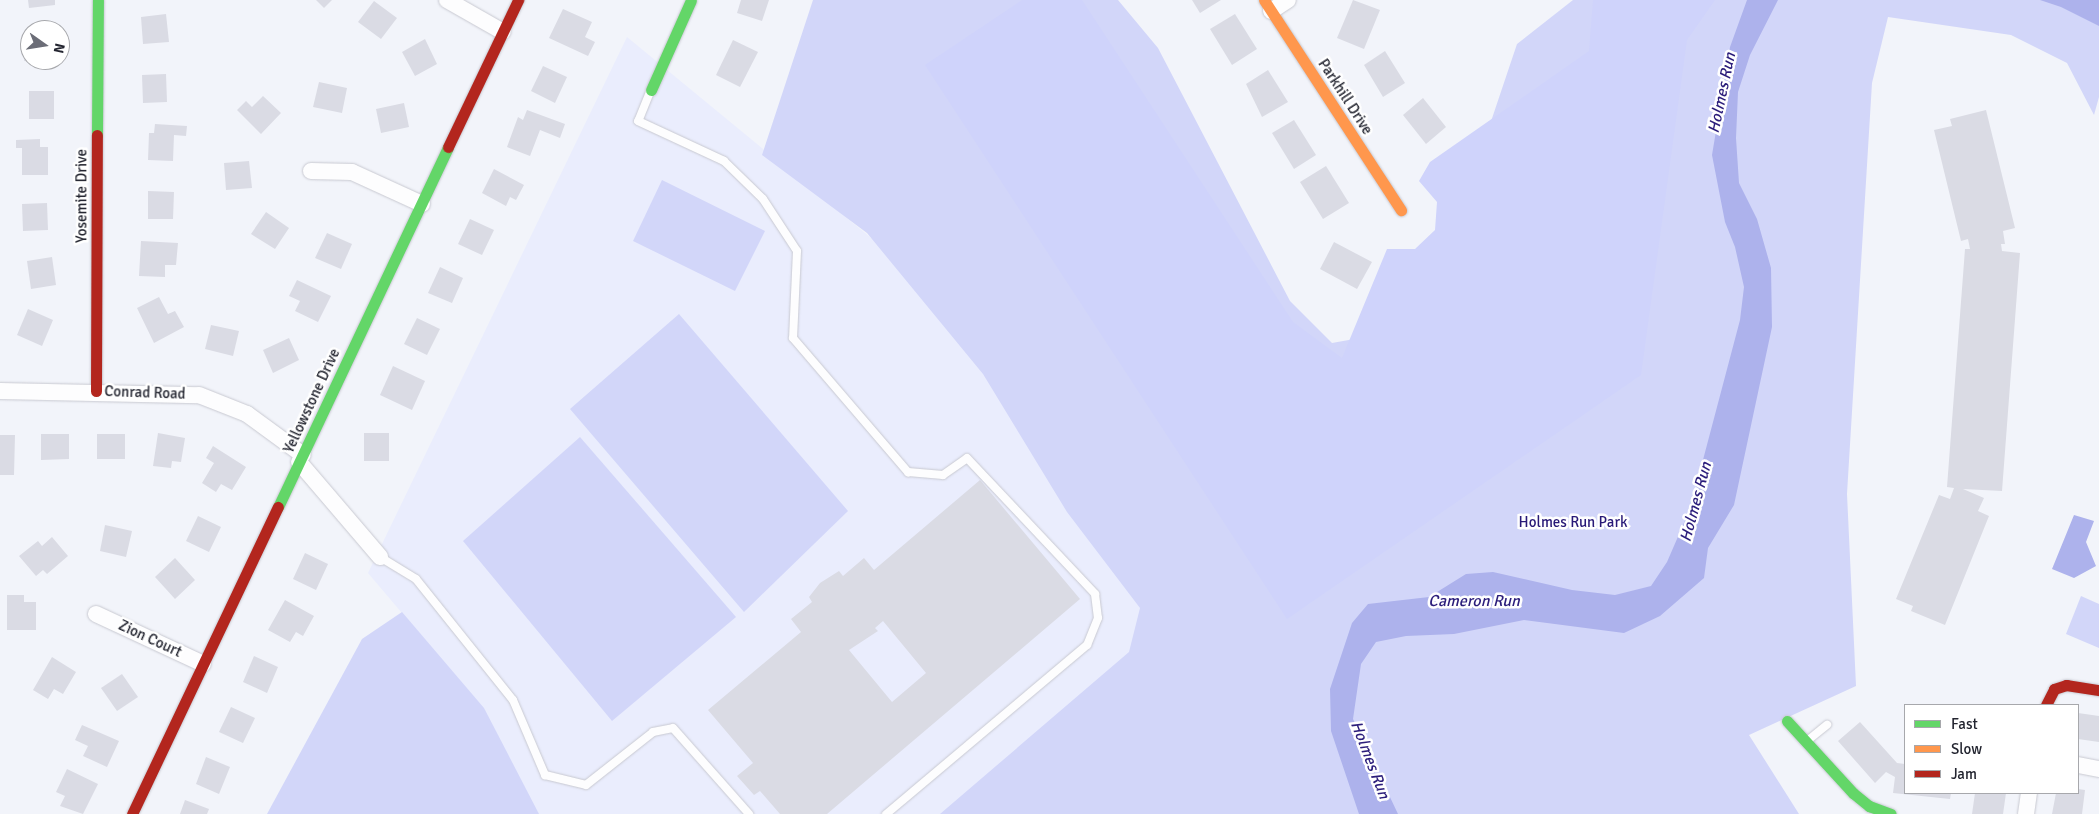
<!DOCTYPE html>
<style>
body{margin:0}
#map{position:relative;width:2099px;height:814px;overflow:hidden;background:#f2f4fa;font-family:Signika,sans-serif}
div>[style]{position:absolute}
.built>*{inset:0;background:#eaedfd}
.green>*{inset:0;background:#d2d6f9}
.forest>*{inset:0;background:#cfd3fb}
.water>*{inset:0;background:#adb2ec}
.building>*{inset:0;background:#dadbe4}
.roads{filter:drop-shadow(0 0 1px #c8c9d1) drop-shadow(0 0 1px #c8c9d1)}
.lane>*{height:8px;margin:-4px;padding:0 4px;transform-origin:4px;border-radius:4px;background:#fdfdfe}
.street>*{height:16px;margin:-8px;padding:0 8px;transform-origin:8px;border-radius:8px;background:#fdfdfe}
.fast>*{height:11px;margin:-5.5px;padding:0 5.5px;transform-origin:5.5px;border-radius:5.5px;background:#63d668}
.slow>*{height:11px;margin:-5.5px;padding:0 5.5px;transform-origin:5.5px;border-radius:5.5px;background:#ff974d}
.jam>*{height:11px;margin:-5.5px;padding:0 5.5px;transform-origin:5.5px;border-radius:5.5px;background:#b3261e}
span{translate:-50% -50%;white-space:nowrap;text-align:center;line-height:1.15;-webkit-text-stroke:5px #fff;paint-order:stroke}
.street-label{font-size:15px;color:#232530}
.park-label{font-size:15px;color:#281977}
.water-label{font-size:16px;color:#2b1d7b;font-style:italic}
.legend{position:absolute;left:1904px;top:704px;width:175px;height:90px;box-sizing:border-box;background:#fff;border:1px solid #a7a8ac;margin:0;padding:6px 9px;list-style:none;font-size:15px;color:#232530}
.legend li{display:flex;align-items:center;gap:10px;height:25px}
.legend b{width:25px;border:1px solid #a7a8ac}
.north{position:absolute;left:20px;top:20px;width:50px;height:50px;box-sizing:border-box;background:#fff;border:1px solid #a7a8ac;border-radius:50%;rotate:103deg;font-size:14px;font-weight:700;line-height:20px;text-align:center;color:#232530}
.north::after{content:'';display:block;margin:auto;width:18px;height:22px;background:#6b6d77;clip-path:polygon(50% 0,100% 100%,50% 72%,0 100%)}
</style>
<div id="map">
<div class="built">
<i style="clip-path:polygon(627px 37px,1057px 391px,1229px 603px,1035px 814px,530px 814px,474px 698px,368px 573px)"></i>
</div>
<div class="green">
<i style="clip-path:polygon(813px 0,1118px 0,1158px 48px,1290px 301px,1332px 343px,1371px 336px,1476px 166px,1517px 44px,1573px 0,2099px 0,2099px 97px,2094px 115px,2067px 63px,2011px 35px,1888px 17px,1872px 83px,1847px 494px,1856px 686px,1749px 735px,1799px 814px,940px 814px,1129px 652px,1140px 608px,1067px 512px,983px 374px,867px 233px,762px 155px)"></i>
<i style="clip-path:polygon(662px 180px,765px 231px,735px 291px,633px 241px)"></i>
<i style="clip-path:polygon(679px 314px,848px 511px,744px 612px,570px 409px)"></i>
<i style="clip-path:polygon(580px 437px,736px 617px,612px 721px,463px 541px)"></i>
<i style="clip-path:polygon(2081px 596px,2099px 604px,2099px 648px,2066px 634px)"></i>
<i style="clip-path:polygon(402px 612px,484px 708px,539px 814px,267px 814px,362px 639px)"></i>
</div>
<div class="forest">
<i style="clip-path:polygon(1022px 0,1082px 0,1293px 322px,1342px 358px,1387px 249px,1415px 249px,1435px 230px,1437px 202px,1419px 181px,1430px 162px,1589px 51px,1593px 0,1715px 0,1687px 40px,1641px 375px,1287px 619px,925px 65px)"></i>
</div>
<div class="water">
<i style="clip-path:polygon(1747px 0,1778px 0,1750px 55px,1738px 92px,1736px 138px,1739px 183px,1757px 219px,1771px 268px,1772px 327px,1734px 505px,1708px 548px,1704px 578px,1660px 616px,1624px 633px,1524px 620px,1454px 634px,1406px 636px,1376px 642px,1361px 664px,1353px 719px,1398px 814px,1359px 814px,1331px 731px,1330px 689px,1352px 623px,1368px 604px,1429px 597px,1466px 574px,1493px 572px,1572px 590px,1615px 595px,1651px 586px,1667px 562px,1690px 509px,1740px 320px,1744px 287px,1735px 247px,1725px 222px,1712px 155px,1730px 47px)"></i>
<i style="clip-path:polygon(2040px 0,2099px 0,2099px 26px,2061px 7px)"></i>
<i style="clip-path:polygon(2074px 515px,2094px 521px,2086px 542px,2096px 566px,2074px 578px,2052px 569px)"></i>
</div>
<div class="building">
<i style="clip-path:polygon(28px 0,55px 0,55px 5px,29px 8px)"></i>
<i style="clip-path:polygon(316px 0,332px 0,324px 8px)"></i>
<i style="clip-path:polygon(741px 0,769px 0,762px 21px,737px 13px)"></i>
<i style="clip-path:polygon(1192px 0,1221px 0,1200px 13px)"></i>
<i style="clip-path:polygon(1353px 0,1380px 10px,1364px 49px,1337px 38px)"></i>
<i style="clip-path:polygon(374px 1px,397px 18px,381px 39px,358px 22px)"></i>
<i style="clip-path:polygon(563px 9px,592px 22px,585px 37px,595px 42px,588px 56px,549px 38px)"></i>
<i style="clip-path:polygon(166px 14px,169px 42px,143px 44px,141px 17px)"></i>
<i style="clip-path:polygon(1235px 14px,1257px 49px,1232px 65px,1210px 29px)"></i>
<i style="clip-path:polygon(28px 34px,30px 60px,53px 60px,53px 64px,24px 61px)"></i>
<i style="clip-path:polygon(425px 39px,437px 64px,415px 76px,402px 52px)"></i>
<i style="clip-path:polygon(733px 40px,758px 52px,740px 87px,716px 75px)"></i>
<i style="clip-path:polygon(1385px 51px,1405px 83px,1383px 97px,1364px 65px)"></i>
<i style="clip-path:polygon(543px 66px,567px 77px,555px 103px,531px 91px)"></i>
<i style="clip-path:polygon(1268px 70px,1288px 102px,1262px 117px,1246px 84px)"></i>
<i style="clip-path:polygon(166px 74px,167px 102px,143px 103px,142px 75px)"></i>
<i style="clip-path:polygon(319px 82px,347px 88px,342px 113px,313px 107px)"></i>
<i style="clip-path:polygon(29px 91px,54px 91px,54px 119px,29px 119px)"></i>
<i style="clip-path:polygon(263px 96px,281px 113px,261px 134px,237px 110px,246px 101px,252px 107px)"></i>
<i style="clip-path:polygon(1423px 98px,1446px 127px,1426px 144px,1403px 115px)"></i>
<i style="clip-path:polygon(404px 103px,409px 127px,381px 133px,376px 109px)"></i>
<i style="clip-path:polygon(527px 110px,565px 124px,560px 138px,540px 130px,530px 156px,507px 147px,518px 117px,523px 120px)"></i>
<i style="clip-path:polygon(1986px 110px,2015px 228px,2003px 231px,2005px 244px,2001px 244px,2002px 251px,2020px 253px,2002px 491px,1963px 489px,1984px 498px,1978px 511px,1989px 516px,1945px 625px,1911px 611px,1913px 606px,1896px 599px,1939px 495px,1950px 499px,1954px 488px,1947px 487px,1965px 249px,1970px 249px,1968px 239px,1961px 241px,1934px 130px,1952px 126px,1950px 119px)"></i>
<i style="clip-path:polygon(1294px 120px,1316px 155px,1294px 169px,1272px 133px)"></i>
<i style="clip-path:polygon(155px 124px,187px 126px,186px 136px,174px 135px,173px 161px,148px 160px,149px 133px,154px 133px)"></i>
<i style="clip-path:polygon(40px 139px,40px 147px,48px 147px,48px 175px,22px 175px,22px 148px,16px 148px,16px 140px)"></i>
<i style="clip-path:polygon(249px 161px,252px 188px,226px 190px,224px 163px)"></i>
<i style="clip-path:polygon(1326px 166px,1349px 203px,1323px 219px,1300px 182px)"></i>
<i style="clip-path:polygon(494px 169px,524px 185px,516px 200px,510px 197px,506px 206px,482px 193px)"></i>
<i style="clip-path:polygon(148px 191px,174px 192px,173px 219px,148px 219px)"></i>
<i style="clip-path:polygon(47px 203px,48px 230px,23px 231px,22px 204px)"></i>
<i style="clip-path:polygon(266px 212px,289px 228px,275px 249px,251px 234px)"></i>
<i style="clip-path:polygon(470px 219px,494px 230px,482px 255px,458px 244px)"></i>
<i style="clip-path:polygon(327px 233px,352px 244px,341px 269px,315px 258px)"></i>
<i style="clip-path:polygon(141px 241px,178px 243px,176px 265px,165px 265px,165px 277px,139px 276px)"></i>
<i style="clip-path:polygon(1334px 242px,1372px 262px,1357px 289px,1320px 269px)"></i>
<i style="clip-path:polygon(52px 257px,56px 285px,31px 289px,27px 261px)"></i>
<i style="clip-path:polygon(440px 267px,463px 278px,452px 303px,428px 293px)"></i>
<i style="clip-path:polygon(297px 280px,331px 296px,318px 322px,295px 311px,300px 301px,289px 296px)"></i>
<i style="clip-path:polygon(159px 297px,168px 314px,175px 311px,184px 327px,154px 343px,137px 308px)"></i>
<i style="clip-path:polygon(28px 309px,53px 320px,42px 346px,17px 335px)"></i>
<i style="clip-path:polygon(417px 318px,440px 329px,427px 355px,404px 344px)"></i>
<i style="clip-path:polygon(211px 325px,239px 331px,233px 356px,205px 349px)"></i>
<i style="clip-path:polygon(289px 338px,299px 360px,273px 373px,263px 350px)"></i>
<i style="clip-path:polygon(393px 366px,425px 381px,412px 410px,380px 395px)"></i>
<i style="clip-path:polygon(158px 433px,185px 438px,181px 462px,172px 461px,171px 468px,153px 466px)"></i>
<i style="clip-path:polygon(364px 433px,389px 433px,389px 461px,364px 461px)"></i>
<i style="clip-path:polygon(41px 434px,69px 434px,69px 459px,41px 460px)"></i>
<i style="clip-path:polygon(97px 434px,125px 434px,125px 459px,97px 459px)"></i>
<i style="clip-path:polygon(0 435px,15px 435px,14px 475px,0 475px)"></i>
<i style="clip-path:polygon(213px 446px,246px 467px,232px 490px,221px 484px,216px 492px,202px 483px,214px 463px,206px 458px)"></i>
<i style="clip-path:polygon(evenodd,980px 480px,1080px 599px,827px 814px,780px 814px,760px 791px,754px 795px,737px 776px,753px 763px,708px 710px,801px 632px,791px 619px,812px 602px,809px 597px,820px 583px,839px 571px,843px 576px,864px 558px,874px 570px,980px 480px,883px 621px,926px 673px,892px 702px,849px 650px,878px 631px,875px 628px,883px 621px)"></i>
<i style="clip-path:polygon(198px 516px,221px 527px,209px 552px,186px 541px)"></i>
<i style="clip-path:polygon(105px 525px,132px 531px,126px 557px,100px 551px)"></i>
<i style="clip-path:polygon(52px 537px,68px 556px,47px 574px,43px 570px,36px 576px,19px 556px,38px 541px,42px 546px)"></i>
<i style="clip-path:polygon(305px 553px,328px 564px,316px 590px,293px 579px)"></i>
<i style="clip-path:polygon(175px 558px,195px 580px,175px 599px,155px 577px)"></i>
<i style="clip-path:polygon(7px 595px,24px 595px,24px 602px,36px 602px,36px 630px,7px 630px)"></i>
<i style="clip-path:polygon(285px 600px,314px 616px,303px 636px,296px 632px,290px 642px,268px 630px)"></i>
<i style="clip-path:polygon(254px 656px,278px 667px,267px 693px,243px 682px)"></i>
<i style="clip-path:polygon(52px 657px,76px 672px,63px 694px,54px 689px,48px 699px,33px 690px)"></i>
<i style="clip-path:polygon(122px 674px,138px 697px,117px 711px,101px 688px)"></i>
<i style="clip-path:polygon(231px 707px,255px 718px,243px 743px,219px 732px)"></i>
<i style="clip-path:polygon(2078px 713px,2099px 716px,2099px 742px,2078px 739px)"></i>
<i style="clip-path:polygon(1860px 722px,1897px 763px,1905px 764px,1905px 793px,1951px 793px,1950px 799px,1893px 793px,1895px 777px,1886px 772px,1875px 783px,1838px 741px)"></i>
<i style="clip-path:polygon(82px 725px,119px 741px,107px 767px,83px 756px,88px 746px,75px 740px)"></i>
<i style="clip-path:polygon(206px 757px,230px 767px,219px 794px,196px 784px)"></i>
<i style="clip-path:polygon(67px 769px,98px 784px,83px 814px,60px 806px,65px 796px,56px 792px)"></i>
<i style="clip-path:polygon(2078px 789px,2085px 790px,2082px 814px,2052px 814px,2056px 793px,2078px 793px)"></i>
<i style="clip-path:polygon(1975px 793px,2006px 793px,2003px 814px,1972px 814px)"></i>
<i style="clip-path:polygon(185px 800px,209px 809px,207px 814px,180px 814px)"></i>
</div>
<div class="roads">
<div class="lane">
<i style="left:650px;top:92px;width:31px;rotate:112deg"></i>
<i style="left:638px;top:121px;width:95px;rotate:24.9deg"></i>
<i style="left:724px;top:161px;width:54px;rotate:44.3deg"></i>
<i style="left:763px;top:199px;width:62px;rotate:56.8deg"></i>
<i style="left:797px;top:251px;width:87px;rotate:92.6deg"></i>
<i style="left:793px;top:338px;width:177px;rotate:49.4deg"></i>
<i style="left:908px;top:472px;width:35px;rotate:5deg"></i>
<i style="left:943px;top:475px;width:29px;rotate:-35deg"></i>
<i style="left:967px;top:458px;width:187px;rotate:46.7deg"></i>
<i style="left:1095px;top:594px;width:24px;rotate:83deg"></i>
<i style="left:1098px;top:618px;width:29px;rotate:112deg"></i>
<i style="left:1087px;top:645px;width:263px;rotate:139.9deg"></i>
<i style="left:380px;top:557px;width:42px;rotate:31.4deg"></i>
<i style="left:416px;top:579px;width:155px;rotate:51.3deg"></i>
<i style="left:513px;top:700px;width:82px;rotate:66.9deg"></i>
<i style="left:545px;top:775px;width:42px;rotate:13.7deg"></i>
<i style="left:586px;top:785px;width:85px;rotate:-38.3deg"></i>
<i style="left:653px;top:732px;width:20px;rotate:-11deg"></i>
<i style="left:673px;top:728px;width:115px;rotate:48.5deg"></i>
<i style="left:1807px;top:741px;width:26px;rotate:-39deg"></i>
</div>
<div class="street">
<i style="left:447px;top:0;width:64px;rotate:29.7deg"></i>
<i style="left:1271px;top:11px;width:20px;rotate:-33deg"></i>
<i style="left:311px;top:171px;width:41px;rotate:1.4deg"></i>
<i style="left:352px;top:172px;width:77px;rotate:24.6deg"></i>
<i style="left:0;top:391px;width:199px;rotate:1.2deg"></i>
<i style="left:199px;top:395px;width:52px;rotate:21.6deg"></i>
<i style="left:247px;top:414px;width:69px;rotate:36.2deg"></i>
<i style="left:299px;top:462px;width:125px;rotate:49.5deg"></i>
<i style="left:96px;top:614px;width:118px;rotate:25deg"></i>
<i style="left:2078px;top:765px;width:21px;rotate:11deg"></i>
<i style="left:2026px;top:814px;width:21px;rotate:-82deg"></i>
</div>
<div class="fast">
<i style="left:651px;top:90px;width:98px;rotate:-66deg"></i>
<i style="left:97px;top:135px;width:135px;rotate:-89.6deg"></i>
<i style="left:278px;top:507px;width:398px;rotate:-64.7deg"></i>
<i style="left:1787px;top:721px;width:98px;rotate:47.5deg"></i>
<i style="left:1853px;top:793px;width:21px;rotate:39deg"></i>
<i style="left:1869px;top:806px;width:23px;rotate:20deg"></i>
</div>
<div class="slow">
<i style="left:1264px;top:0;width:251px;rotate:56.9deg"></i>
</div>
<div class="jam">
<i style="left:448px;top:147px;width:163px;rotate:-64.5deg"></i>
<i style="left:96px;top:391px;width:256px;rotate:-89.8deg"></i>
<i style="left:2046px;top:705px;width:18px;rotate:-63deg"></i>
<i style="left:2054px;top:689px;width:13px;rotate:-18deg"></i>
<i style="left:2066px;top:685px;width:33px;rotate:9deg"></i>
<i style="left:132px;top:814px;width:340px;rotate:-64.6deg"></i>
</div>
</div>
<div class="street-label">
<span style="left:1345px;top:97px;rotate:57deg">Parkhill Drive</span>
<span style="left:82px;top:196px;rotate:-90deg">Yosemite Drive</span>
<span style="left:145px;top:393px;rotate:2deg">Conrad Road</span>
<span style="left:312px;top:401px;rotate:-65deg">Yellowstone Drive</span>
<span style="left:150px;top:639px;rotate:25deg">Zion Court</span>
</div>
<div class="park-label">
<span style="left:1573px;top:523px">Holmes Run Park</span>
</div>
<div class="water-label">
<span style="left:1722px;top:93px;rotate:-78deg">Holmes Run</span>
<span style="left:1696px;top:502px;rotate:-75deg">Holmes Run</span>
<span style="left:1474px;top:601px">Cameron Run</span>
<span style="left:1370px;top:760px;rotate:69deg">Holmes Run</span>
</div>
<ul class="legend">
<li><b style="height:6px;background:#63d668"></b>Fast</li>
<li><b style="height:6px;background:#ff974d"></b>Slow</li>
<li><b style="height:6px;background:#b3261e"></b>Jam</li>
</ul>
<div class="north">N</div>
</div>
